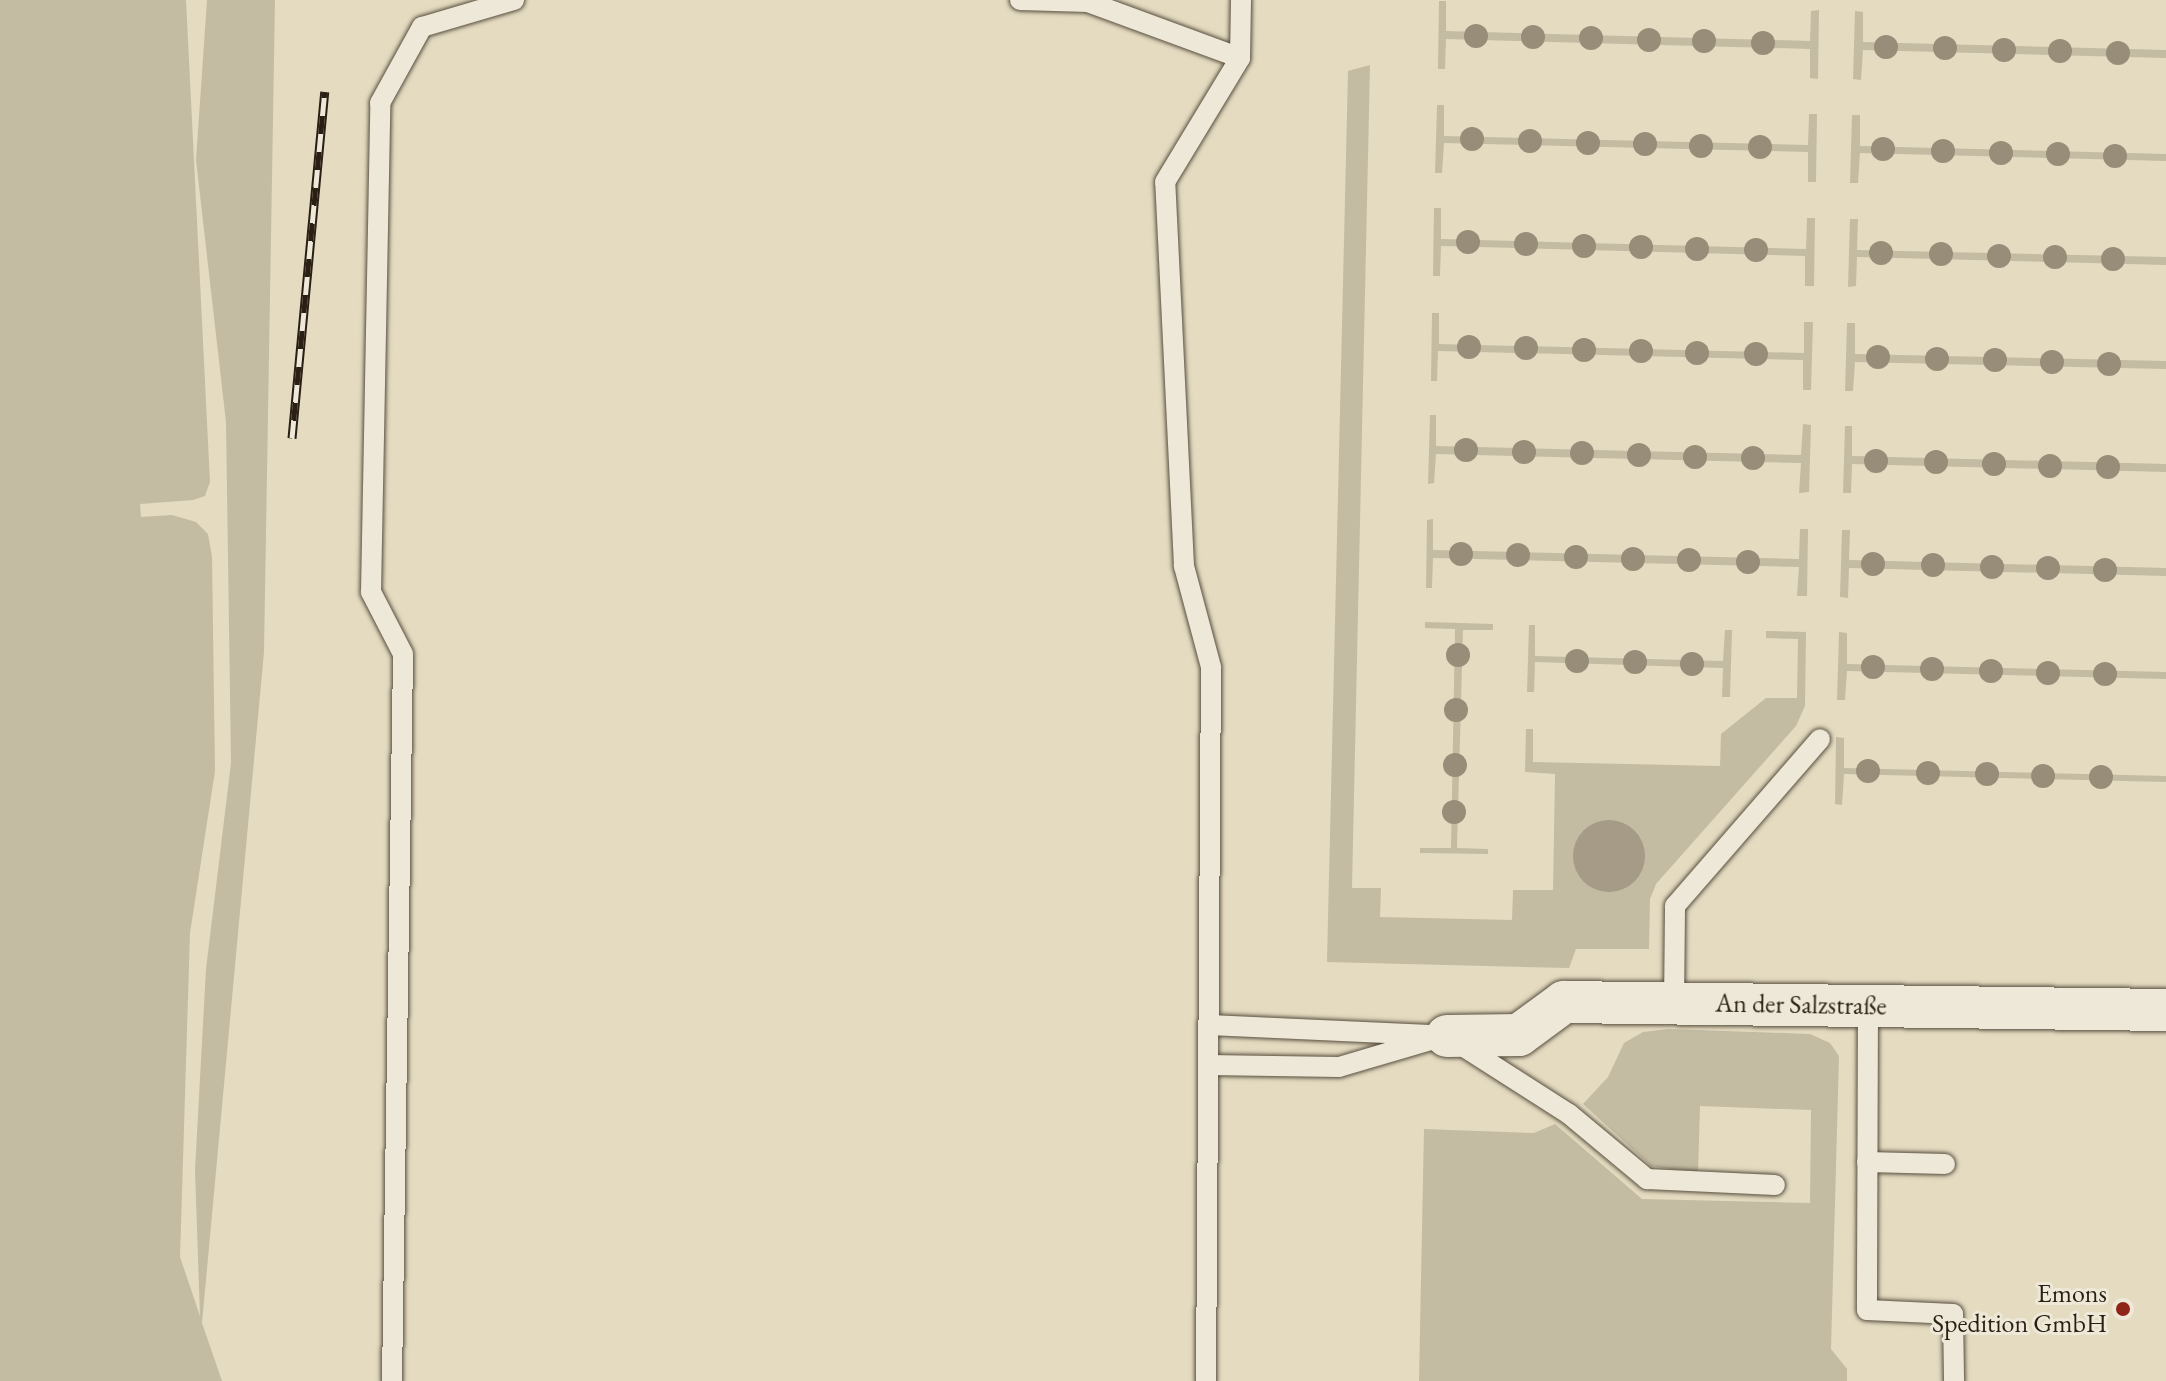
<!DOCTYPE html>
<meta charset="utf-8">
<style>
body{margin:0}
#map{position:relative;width:2166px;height:1381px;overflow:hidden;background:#e4dbc1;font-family:"EB Garamond",serif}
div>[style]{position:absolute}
.green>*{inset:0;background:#c4bba3}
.water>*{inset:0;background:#a59b86}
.round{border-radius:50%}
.roads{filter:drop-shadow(0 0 2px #584e3e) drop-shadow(0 0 2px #584e3e)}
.service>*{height:20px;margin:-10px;padding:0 10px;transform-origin:10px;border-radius:10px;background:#ede8d7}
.minor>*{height:42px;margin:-21px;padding:0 21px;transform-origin:21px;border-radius:21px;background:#ede8d7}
.rail>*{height:9px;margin-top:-4.5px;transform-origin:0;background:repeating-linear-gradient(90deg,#ede8d7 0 18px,#2a1f13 0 36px);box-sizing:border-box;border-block:2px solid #2a1f13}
.trees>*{width:24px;height:24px;margin:-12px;border-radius:50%;background:#978d79}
.dots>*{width:22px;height:22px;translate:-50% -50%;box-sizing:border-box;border:4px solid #ede8d7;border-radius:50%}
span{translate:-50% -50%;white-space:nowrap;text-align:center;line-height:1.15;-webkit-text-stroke:6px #ede8d7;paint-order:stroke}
.street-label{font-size:26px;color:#2a1f13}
.poi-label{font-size:26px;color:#2a1f13}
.right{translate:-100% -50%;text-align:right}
</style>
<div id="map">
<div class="green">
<i style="clip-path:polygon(0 0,186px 0,210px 482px,205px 496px,193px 500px,140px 504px,141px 517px,172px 515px,196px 522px,208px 534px,212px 557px,215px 771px,190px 933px,180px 1257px,200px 1316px,195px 1170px,206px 969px,231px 763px,226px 422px,196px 160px,207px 0,275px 0,264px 652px,202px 1323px,222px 1381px,0 1381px)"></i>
<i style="clip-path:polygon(1439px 1px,1446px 1px,1446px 31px,1810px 41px,1811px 11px,1819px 10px,1818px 79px,1810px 78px,1810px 49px,1446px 39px,1445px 69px,1438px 69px)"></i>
<i style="clip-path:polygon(1855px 11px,1863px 12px,1863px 42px,2166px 50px,2166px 58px,1863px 50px,1861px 80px,1853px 79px)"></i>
<i style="clip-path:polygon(1370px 65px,1352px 888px,1381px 888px,1380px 917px,1512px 920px,1513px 890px,1553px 890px,1555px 774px,1525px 772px,1526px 729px,1533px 729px,1533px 762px,1720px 766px,1721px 734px,1766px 698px,1797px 698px,1798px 639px,1766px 638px,1766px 631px,1806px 632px,1805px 706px,1796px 726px,1656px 884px,1650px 899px,1649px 949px,1576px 949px,1569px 968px,1327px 962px,1348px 71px)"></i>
<i style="clip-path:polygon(1437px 105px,1444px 105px,1444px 136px,1808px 145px,1809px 114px,1817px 114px,1816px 182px,1808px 182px,1808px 152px,1444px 143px,1442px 173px,1435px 173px)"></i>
<i style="clip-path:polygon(1852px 115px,1860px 115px,1860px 146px,2166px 154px,2166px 161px,1860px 153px,1858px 183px,1850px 183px)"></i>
<i style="clip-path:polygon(1434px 208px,1441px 208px,1441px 239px,1806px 249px,1807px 218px,1815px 218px,1814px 286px,1805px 286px,1805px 256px,1441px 246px,1440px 276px,1433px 276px)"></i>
<i style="clip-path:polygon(1850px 219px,1858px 219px,1857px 250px,2166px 257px,2166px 265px,1857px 257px,1856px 286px,1848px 287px)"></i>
<i style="clip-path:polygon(1432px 313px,1439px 313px,1439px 344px,1804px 353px,1804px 322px,1813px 322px,1811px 390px,1803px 390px,1803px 360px,1438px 351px,1437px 381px,1431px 381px)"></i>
<i style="clip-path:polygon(1847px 323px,1855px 323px,1855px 354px,2166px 361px,2166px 369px,1855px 362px,1853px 391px,1845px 391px)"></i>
<i style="clip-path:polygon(1430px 415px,1436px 415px,1436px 446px,1801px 455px,1803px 424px,1811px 425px,1809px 492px,1799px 493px,1801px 463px,1436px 454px,1434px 483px,1428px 484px)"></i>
<i style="clip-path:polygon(1845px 426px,1852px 426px,1852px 456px,2166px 464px,2166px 472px,1852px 464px,1851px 493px,1843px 493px)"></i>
<i style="clip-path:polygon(1433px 519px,1433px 550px,1799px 559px,1800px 529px,1808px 529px,1807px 596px,1797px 596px,1799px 567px,1433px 558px,1432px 588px,1426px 588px,1427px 520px)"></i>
<i style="clip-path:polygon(1842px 530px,1850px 530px,1849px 560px,2166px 568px,2166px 576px,1849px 568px,1848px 598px,1840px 597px)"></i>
<i style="clip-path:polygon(1425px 622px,1493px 624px,1493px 630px,1463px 630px,1457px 848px,1488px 849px,1488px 854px,1420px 853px,1420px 848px,1451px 848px,1455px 629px,1425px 628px)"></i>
<i style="clip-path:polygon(1529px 625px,1535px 625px,1535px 656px,1723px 661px,1725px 630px,1732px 630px,1730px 697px,1722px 697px,1723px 668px,1535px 662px,1534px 692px,1527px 692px)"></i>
<i style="clip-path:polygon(1839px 632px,1847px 633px,1847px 664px,2166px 672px,2166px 679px,1847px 671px,1845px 700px,1837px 700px)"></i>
<i style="clip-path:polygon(1836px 737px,1844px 738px,1844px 768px,2166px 776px,2166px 782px,1844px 774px,1842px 805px,1835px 804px)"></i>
<i style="clip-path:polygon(1668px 1029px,1810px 1034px,1830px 1043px,1839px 1056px,1831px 1349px,1847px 1369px,1847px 1381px,1419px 1381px,1424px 1129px,1534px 1133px,1555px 1124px,1642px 1199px,1810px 1203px,1811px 1110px,1700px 1106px,1698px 1173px,1651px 1166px,1583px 1104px,1608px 1077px,1624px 1043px,1643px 1032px)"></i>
</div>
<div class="water">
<i class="round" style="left:1573px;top:820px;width:72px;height:72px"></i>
</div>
<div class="roads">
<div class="service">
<i style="left:1020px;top:0;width:68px;rotate:1.7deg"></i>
<i style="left:1088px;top:2px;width:162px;rotate:20.2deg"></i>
<i style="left:1674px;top:1004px;width:98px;rotate:-89.4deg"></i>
<i style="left:1675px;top:906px;width:221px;rotate:-49deg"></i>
<i style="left:1868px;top:1006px;width:304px;rotate:90.2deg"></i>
<i style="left:1867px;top:1310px;width:86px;rotate:2.7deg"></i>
<i style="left:1953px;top:1314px;width:67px;rotate:89.1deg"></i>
<i style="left:1209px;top:1025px;width:238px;rotate:2.6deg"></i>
<i style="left:1447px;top:1036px;width:145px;rotate:32.6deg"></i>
<i style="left:1569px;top:1114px;width:102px;rotate:39.8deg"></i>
<i style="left:1647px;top:1179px;width:128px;rotate:2.7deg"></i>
<i style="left:1208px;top:1065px;width:131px;rotate:0.9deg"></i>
<i style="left:1339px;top:1067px;width:96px;rotate:-16.4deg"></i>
<i style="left:1867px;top:1162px;width:78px;rotate:1.5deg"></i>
<i style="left:392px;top:1381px;width:727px;rotate:-89.13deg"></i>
<i style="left:403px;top:654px;width:70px;rotate:-117.3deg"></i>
<i style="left:371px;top:592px;width:489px;rotate:-88.9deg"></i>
<i style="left:380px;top:103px;width:87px;rotate:-61.1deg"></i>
<i style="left:422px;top:27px;width:96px;rotate:-16.4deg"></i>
<i style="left:1206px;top:1381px;width:714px;rotate:-89.6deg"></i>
<i style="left:1211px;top:667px;width:105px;rotate:-105deg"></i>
<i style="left:1184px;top:566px;width:384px;rotate:-92.8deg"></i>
<i style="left:1165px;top:182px;width:145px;rotate:-58.8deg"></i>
<i style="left:1240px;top:58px;width:58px;rotate:-89deg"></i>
</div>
<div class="minor">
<i style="left:1447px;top:1036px;width:72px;rotate:-0.8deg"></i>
<i style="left:1519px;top:1035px;width:56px;rotate:-36.3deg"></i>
<i style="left:1564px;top:1002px;width:602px;rotate:0.76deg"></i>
</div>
</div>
<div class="rail">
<i style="left:292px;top:438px;width:348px;rotate:-84.6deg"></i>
</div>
<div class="trees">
<i style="left:1476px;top:36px"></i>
<i style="left:1533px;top:37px"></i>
<i style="left:1591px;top:38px"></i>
<i style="left:1649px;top:40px"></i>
<i style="left:1704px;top:41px"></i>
<i style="left:1763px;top:43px"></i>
<i style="left:1886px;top:47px"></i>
<i style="left:1945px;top:48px"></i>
<i style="left:2004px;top:50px"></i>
<i style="left:2060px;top:51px"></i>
<i style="left:2118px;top:53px"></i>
<i style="left:1472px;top:139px"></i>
<i style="left:1530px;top:141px"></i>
<i style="left:1588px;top:143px"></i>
<i style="left:1645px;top:144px"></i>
<i style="left:1701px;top:146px"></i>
<i style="left:1760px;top:147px"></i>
<i style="left:1883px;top:149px"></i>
<i style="left:1943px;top:151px"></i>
<i style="left:2001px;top:153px"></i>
<i style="left:2058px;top:154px"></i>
<i style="left:2115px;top:156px"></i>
<i style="left:1468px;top:242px"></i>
<i style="left:1526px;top:244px"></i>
<i style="left:1584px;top:246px"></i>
<i style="left:1641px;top:247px"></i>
<i style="left:1697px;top:249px"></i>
<i style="left:1756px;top:250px"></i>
<i style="left:1881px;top:253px"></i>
<i style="left:1941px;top:254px"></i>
<i style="left:1999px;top:256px"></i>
<i style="left:2055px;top:257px"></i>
<i style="left:2113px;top:259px"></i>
<i style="left:1469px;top:347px"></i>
<i style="left:1526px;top:348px"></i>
<i style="left:1584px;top:350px"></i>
<i style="left:1641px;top:351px"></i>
<i style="left:1697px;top:353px"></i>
<i style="left:1756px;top:354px"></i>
<i style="left:1878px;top:357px"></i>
<i style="left:1937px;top:359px"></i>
<i style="left:1995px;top:360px"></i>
<i style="left:2052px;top:362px"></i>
<i style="left:2109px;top:364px"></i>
<i style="left:1466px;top:450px"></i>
<i style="left:1524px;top:452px"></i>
<i style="left:1582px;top:453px"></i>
<i style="left:1639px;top:455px"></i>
<i style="left:1695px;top:457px"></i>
<i style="left:1753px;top:458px"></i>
<i style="left:1876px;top:461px"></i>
<i style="left:1936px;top:462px"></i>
<i style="left:1994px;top:464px"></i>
<i style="left:2050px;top:466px"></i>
<i style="left:2108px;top:467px"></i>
<i style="left:1461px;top:554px"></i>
<i style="left:1518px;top:555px"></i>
<i style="left:1576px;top:557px"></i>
<i style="left:1633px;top:559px"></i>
<i style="left:1689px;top:560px"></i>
<i style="left:1748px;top:562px"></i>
<i style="left:1873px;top:564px"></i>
<i style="left:1933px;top:565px"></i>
<i style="left:1992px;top:567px"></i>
<i style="left:2048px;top:568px"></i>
<i style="left:2105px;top:570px"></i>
<i style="left:1458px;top:655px"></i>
<i style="left:1577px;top:661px"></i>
<i style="left:1635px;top:662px"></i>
<i style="left:1692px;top:664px"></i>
<i style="left:1873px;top:667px"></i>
<i style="left:1932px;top:669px"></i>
<i style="left:1991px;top:671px"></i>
<i style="left:2048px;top:673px"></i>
<i style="left:2105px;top:674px"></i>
<i style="left:1456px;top:710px"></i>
<i style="left:1455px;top:765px"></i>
<i style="left:1868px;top:771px"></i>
<i style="left:1928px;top:773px"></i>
<i style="left:1987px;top:774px"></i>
<i style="left:2043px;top:776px"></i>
<i style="left:2101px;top:777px"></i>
<i style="left:1454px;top:812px"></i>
</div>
<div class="dots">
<i style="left:2123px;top:1309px;background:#8f2418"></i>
</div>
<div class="street-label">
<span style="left:1801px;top:1005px;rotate:1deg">An der Salzstraße</span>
</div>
<div class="poi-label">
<span class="right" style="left:2107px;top:1309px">Emons<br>Spedition GmbH</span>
</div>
</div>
